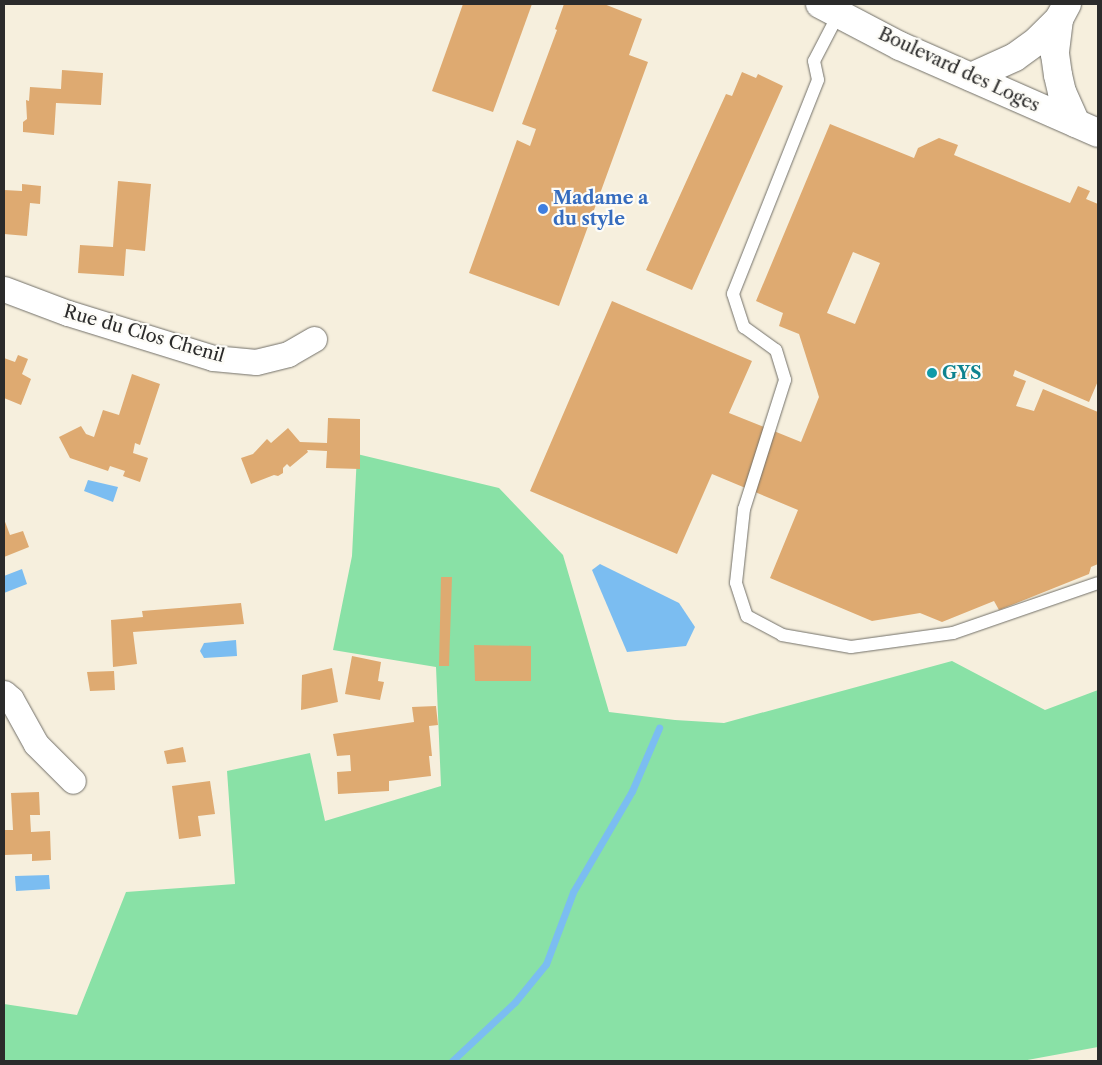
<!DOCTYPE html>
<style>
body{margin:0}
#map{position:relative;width:1102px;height:1065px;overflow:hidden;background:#f6efdd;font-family:"Libre Caslon Text",serif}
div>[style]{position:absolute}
.green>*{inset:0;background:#89e1a6}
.water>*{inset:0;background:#7bbdf1}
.stream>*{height:7px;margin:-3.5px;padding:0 3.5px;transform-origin:3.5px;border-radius:3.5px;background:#7bbdf1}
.building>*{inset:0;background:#deaa71}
.roads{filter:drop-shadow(0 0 1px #727069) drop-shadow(0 0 1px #727069)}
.service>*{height:12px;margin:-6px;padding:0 6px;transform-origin:6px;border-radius:6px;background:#fff}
.minor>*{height:25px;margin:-12.5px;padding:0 12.5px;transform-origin:12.5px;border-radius:12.5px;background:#fff}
.tertiary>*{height:28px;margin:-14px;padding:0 14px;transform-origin:14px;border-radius:14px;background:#fff}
.secondary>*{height:28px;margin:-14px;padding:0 14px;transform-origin:14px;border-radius:14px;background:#fff}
.dots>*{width:14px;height:14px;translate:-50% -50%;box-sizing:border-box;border:2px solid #fdfcf7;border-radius:50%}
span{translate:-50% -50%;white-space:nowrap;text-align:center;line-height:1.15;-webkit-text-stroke:4.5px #fdfcf7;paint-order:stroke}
.street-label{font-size:18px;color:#2b2b2b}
.shop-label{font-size:18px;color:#366cbe;font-weight:700}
.left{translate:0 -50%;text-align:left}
.culture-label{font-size:18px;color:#0d838f;font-weight:700}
.frame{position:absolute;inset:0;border:5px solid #2b2b2b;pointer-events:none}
</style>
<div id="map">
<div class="green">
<i style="clip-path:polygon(357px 454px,499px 488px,563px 555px,609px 712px,675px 720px,724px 723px,952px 661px,1045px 710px,1098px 690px,1098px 1047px,1022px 1061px,4px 1061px,4px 1004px,77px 1015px,126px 892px,235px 884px,227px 771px,310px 753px,325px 821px,441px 786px,436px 667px,333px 650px,352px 556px)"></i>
</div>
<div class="water">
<i style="clip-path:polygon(88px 480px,118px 487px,113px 502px,84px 491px)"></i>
<i style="clip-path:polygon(600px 564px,679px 603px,695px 627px,686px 646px,627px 652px,592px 570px)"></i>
<i style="clip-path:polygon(22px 569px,27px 584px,4px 593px,4px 576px)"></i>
<i style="clip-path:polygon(236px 640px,237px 656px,204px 658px,200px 651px,204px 643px)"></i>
<i style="clip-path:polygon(49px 875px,50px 889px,16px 891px,15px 876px)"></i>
</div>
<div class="stream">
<i style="left:452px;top:1061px;width:86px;rotate:-43.1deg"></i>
<i style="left:515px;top:1002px;width:49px;rotate:-50.8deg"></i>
<i style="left:546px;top:964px;width:77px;rotate:-69.4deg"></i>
<i style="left:573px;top:892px;width:117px;rotate:-59.7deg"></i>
<i style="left:632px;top:791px;width:69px;rotate:-66.8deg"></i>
</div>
<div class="building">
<i style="clip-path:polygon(463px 4px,532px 4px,493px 112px,432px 91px)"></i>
<i style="clip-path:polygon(564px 4px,604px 4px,642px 19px,629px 55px,648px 62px,559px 306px,469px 273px,517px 140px,530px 146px,536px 129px,522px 124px,557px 30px,555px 29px)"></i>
<i style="clip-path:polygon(62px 70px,103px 73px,101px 105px,56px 103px,54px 135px,23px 132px,23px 122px,27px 119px,26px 100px,29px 101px,30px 87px,61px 89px)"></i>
<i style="clip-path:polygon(742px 72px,756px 78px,758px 74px,783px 86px,692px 290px,646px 270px,726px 94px,732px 96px)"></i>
<i style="clip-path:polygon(evenodd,830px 124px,914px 158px,918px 148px,939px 138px,958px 145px,954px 155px,1070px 203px,1078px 186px,1090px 191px,1086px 199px,1098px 204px,1098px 381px,1089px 402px,1015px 370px,1013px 376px,1026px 381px,1016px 406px,1034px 411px,1043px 389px,1098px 412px,1098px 564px,1091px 567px,1089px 574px,999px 610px,994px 601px,942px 622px,920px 613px,872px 621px,770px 578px,798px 510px,712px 474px,677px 554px,530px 491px,612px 301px,752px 361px,729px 413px,801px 442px,819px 397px,799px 334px,779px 326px,783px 313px,756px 301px,830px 124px,853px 252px,880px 263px,855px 324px,827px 313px,853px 252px)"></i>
<i style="clip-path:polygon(118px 181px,151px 184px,145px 251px,126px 249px,124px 276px,78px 273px,80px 245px,113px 247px)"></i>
<i style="clip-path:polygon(22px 184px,41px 186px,40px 204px,30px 203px,27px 236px,4px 234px,4px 190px,22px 191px)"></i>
<i style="clip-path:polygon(18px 355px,28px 359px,22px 374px,31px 379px,21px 405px,4px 398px,4px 358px,15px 362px)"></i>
<i style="clip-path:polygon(132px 374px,160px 384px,140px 445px,135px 443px,133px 453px,148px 458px,140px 482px,123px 476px,125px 471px,110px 466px,108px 471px,70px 458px,59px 437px,81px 426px,86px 434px,94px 437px,103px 410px,119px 415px)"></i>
<i style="clip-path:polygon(328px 418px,360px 419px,360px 469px,326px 468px,327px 451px,307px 450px,308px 452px,290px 467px,287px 464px,283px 468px,283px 473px,278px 476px,274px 475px,251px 484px,241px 458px,253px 454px,267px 439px,271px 443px,288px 428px,300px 442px,327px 443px)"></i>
<i style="clip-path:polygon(4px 519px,10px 535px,23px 531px,29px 547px,4px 557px)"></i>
<i style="clip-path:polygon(441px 577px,452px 577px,449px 666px,439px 666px)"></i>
<i style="clip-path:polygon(241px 603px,244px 624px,133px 632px,137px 664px,113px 667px,111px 620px,143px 617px,142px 611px)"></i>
<i style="clip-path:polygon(474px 645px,531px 646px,531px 681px,475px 681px)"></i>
<i style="clip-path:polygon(352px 656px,381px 662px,378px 681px,384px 682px,380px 700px,345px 694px)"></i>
<i style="clip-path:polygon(332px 668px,338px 702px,301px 710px,302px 675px)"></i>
<i style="clip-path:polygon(114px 671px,115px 690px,90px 691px,87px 672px)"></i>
<i style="clip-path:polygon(436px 706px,438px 725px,429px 726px,432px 756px,429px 756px,431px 776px,389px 781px,389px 791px,338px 794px,337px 772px,351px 771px,350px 755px,337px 756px,333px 734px,414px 722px,412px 707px)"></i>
<i style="clip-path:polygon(183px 747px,186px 762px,167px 764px,164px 751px)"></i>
<i style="clip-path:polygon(210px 781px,215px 814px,198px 816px,201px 836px,179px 839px,172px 786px)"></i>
<i style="clip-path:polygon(39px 792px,40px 815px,30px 815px,31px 832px,50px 831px,51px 860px,32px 861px,32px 854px,4px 855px,4px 830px,13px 830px,11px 793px)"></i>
</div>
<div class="roads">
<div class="service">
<i style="left:839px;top:13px;width:54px;rotate:117.5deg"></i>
<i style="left:814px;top:61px;width:19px;rotate:78deg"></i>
<i style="left:818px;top:80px;width:230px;rotate:111.7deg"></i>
<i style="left:733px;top:294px;width:35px;rotate:72deg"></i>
<i style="left:744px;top:327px;width:39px;rotate:36deg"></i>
<i style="left:776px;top:350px;width:31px;rotate:73deg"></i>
<i style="left:785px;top:380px;width:135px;rotate:107.6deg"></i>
<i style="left:744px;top:509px;width:74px;rotate:96.2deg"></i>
<i style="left:736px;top:583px;width:35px;rotate:72deg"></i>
<i style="left:747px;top:616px;width:40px;rotate:28deg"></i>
<i style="left:782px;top:635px;width:70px;rotate:9.9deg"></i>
<i style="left:851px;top:647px;width:103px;rotate:-7.8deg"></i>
<i style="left:953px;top:633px;width:153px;rotate:-19deg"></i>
</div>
<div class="minor">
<i style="left:4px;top:289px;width:68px;rotate:20.6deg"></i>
<i style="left:68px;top:313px;width:152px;rotate:17.2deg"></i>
<i style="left:213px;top:358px;width:43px;rotate:5.3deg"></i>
<i style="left:256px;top:362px;width:33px;rotate:-14deg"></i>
<i style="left:288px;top:354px;width:30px;rotate:-30deg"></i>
<i style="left:4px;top:693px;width:9px;rotate:41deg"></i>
<i style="left:11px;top:699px;width:51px;rotate:60.9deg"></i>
<i style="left:36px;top:744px;width:52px;rotate:45deg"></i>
</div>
<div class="tertiary">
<i style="left:1059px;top:19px;width:35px;rotate:97deg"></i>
<i style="left:1055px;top:54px;width:21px;rotate:82deg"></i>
<i style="left:1058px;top:75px;width:17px;rotate:77deg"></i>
<i style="left:1062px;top:92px;width:34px;rotate:66deg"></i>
<i style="left:971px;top:77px;width:48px;rotate:-24.4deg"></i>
<i style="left:1015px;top:57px;width:29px;rotate:-36deg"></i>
<i style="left:1038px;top:40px;width:30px;rotate:-45deg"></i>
<i style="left:1059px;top:19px;width:17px;rotate:-62deg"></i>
</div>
<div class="secondary">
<i style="left:820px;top:4px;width:90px;rotate:27.7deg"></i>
<i style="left:900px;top:46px;width:216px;rotate:23.7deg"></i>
</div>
</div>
<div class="dots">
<i style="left:543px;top:209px;background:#3f7fe0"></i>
<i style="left:932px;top:373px;background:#0f9aa8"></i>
</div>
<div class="street-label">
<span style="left:959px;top:70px;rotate:25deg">Boulevard des Loges</span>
<span style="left:144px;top:334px;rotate:16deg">Rue du Clos Chenil</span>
</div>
<div class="shop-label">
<span class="left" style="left:553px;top:209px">Madame a<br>du style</span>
</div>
<div class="culture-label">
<span class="left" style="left:942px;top:373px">GYS</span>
</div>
<div class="frame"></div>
</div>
